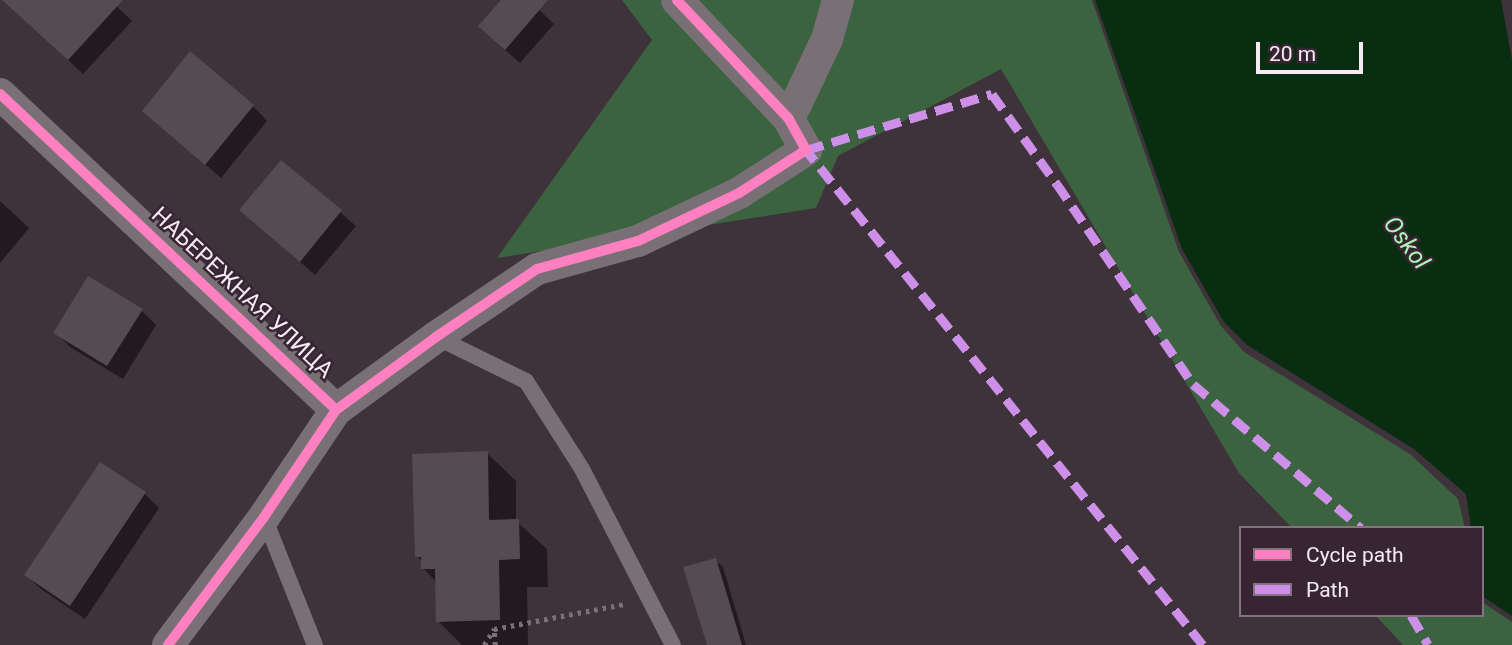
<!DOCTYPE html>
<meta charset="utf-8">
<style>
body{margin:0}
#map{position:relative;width:1512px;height:645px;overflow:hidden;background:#3e333b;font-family:Roboto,sans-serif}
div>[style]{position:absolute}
.green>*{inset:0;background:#3b6340}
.water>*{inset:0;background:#082d10}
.shadow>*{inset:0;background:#0007}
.building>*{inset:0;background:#554c52}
.path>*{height:4.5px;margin-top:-2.25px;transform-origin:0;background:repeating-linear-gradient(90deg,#787176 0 3.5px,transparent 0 8.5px)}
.lane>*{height:16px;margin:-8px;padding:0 8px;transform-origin:8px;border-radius:8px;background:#797076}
.street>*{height:32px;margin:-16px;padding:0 16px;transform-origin:16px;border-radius:16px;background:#797076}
.quiet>*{height:9px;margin-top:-4.5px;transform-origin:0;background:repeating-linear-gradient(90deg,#ce8fe9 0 18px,transparent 0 27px)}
.cycleway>*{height:10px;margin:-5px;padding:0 5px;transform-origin:5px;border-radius:5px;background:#ff80c0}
span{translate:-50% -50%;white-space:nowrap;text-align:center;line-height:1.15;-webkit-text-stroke:5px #372533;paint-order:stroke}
.street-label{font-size:23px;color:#f6eaf3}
.water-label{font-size:24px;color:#acf7b2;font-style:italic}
.legend{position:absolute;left:1239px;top:526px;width:245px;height:91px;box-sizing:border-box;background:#372533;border:2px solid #837480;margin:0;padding:9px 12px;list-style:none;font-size:21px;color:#f6eaf3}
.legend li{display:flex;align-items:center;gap:14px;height:35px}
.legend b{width:35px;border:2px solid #837480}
.scale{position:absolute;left:1256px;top:42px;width:107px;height:32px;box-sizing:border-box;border:4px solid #f6eaf3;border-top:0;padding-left:9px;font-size:21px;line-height:24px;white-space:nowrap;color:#f6eaf3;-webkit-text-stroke:5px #372533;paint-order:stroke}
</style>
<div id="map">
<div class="green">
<i style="clip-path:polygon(622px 0,1092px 0,1179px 252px,1221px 326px,1244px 352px,1410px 454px,1458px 499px,1465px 528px,1292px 528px,1239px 473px,1001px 69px,838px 156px,816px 208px,497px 258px,652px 40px)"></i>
<i style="clip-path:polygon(1482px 602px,1512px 622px,1512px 645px,1403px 645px,1375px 615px,1482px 615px)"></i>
</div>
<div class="water">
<i style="clip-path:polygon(1095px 0,1501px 0,1512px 60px,1512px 616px,1482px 596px,1482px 528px,1471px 528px,1466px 494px,1414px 449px,1247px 345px,1224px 322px,1182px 249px)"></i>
</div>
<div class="shadow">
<i style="clip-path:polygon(28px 0,110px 0,132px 21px,83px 74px,32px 26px)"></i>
<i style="clip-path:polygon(503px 0,529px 0,554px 24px,520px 63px,495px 41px)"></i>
<i style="clip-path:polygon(253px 106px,267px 121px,221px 178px,144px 111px)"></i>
<i style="clip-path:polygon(281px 162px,356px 226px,315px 275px,241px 210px)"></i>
<i style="clip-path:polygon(0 201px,29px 228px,0 263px)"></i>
<i style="clip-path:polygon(141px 310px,156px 325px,123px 379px,70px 347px,56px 332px)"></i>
<i style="clip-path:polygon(487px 453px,516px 481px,516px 521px,547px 549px,548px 587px,527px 587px,528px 645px,462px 645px,438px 621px,437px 583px,423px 568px,423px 562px,417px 556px)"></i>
<i style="clip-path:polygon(145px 494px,159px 508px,85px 619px,41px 589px,26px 575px)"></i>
<i style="clip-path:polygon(715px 560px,723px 567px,746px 645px,708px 645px)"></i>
</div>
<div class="building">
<i style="clip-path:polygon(2px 0,123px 0,68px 60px)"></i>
<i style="clip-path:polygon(501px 0,548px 0,505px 50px,478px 26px)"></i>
<i style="clip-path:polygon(190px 51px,254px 105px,205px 165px,142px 111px)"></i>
<i style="clip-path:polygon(281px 160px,342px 210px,300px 262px,239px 210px)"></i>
<i style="clip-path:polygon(88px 276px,143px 309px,107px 366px,53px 333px)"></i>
<i style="clip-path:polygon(488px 451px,489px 520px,519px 519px,520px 559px,499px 560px,500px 620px,436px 622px,435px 569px,421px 569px,421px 557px,415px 557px,412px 454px)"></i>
<i style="clip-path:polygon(100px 462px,146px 492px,70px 606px,24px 575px)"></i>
<i style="clip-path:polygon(716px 558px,742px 645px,707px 645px,683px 567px)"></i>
</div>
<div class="path">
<i style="left:484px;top:645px;width:19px;rotate:-58deg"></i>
<i style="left:495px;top:645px;width:16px;rotate:-94deg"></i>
<i style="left:494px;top:629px;width:133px;rotate:-10.8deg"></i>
</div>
<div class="lane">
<i style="left:436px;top:337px;width:100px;rotate:26.1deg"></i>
<i style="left:526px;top:381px;width:104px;rotate:57.5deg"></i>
<i style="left:582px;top:469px;width:198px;rotate:62.7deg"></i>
<i style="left:264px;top:517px;width:138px;rotate:68.3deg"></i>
</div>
<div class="street">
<i style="left:0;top:94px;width:461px;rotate:43.2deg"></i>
<i style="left:789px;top:119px;width:89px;rotate:-64.6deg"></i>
<i style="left:827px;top:39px;width:41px;rotate:-74.2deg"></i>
<i style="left:168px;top:645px;width:160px;rotate:-53.1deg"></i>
<i style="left:264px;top:517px;width:129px;rotate:-56.1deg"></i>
<i style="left:336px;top:410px;width:124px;rotate:-36.1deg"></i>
<i style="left:436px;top:337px;width:122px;rotate:-34deg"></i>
<i style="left:537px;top:269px;width:105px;rotate:-15.5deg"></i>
<i style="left:638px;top:241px;width:112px;rotate:-25.4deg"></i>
<i style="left:739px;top:193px;width:80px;rotate:-32.7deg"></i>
<i style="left:806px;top:150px;width:35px;rotate:-119deg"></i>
<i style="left:789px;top:119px;width:163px;rotate:-133.3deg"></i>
</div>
<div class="quiet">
<i style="left:1411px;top:615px;width:34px;rotate:60deg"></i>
<i style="left:1203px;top:645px;width:635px;rotate:-128.73deg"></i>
<i style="left:806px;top:150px;width:194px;rotate:-16.8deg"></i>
<i style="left:992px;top:94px;width:111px;rotate:54.2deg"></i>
<i style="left:1057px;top:184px;width:242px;rotate:55.8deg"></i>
<i style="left:1193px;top:384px;width:221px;rotate:40.6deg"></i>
</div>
<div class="cycleway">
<i style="left:0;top:94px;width:461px;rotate:43.2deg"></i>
<i style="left:168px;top:645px;width:160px;rotate:-53.1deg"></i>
<i style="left:264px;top:517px;width:129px;rotate:-56.1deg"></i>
<i style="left:336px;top:410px;width:124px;rotate:-36.1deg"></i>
<i style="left:436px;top:337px;width:122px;rotate:-34deg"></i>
<i style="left:537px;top:269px;width:105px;rotate:-15.5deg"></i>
<i style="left:638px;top:241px;width:112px;rotate:-25.4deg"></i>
<i style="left:739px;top:193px;width:80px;rotate:-32.7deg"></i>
<i style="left:806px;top:150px;width:35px;rotate:-119deg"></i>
<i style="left:789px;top:119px;width:163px;rotate:-133.3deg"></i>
</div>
<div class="street-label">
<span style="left:242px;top:293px;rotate:43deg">НАБЕРЕЖНАЯ УЛИЦА</span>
</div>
<div class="water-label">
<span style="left:1406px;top:243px;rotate:53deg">Oskol</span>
</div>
<ul class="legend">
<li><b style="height:9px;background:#ff80c0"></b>Cycle path</li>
<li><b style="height:9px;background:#ce8fe9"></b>Path</li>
</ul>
<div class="scale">20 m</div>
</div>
